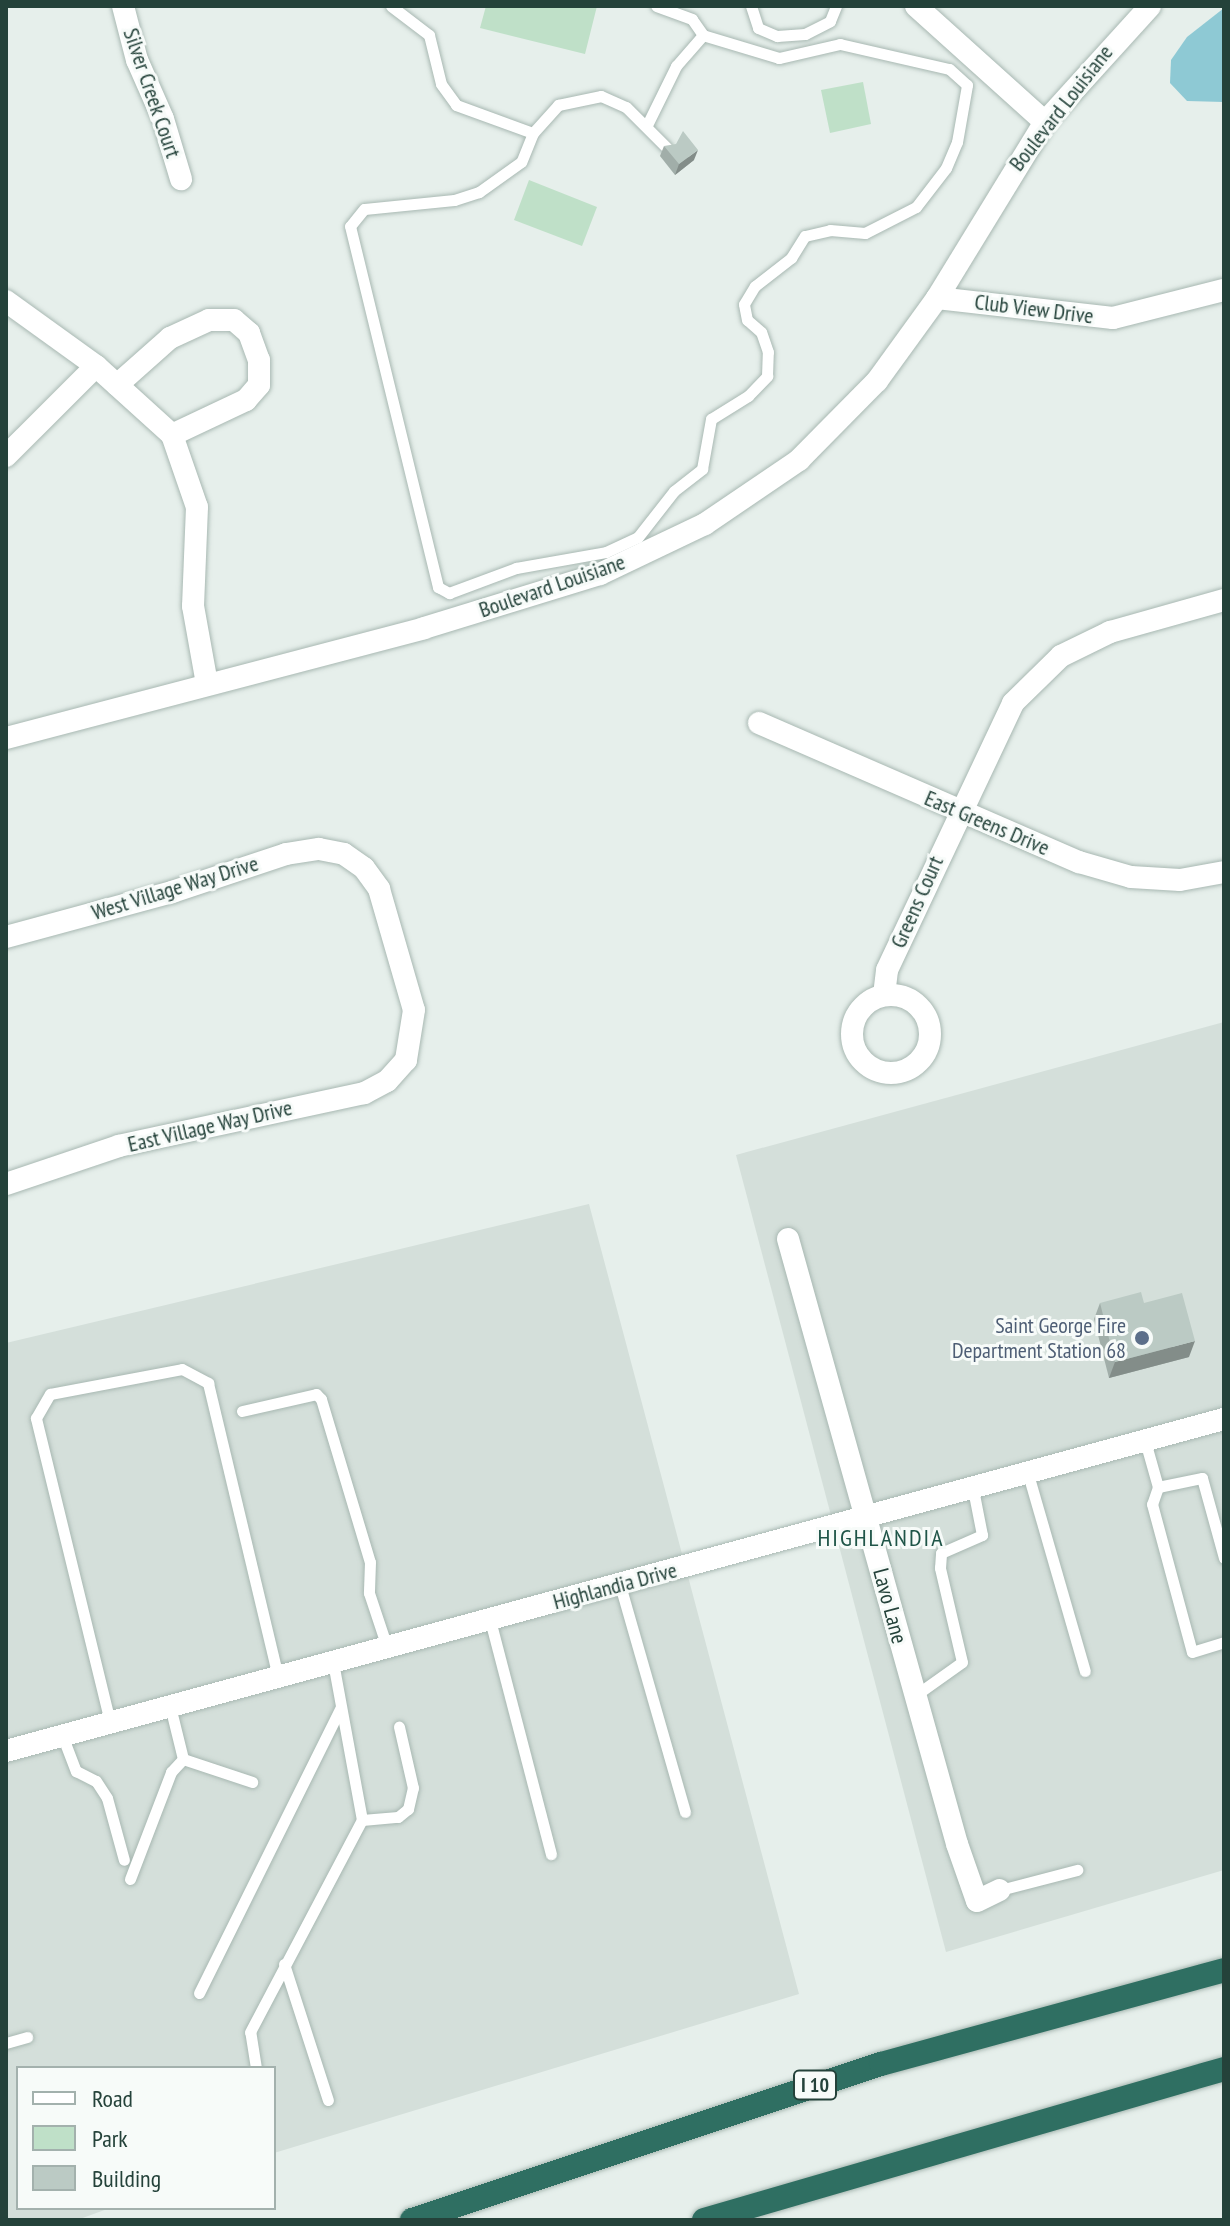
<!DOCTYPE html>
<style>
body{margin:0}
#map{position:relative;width:1230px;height:2226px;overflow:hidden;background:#e6efeb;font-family:"PT Sans Narrow",sans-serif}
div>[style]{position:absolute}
.built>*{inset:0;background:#d4dfda}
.green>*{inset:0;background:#bfe0c8}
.water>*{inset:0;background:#8ec9d4}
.roads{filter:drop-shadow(0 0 2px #a8b8b2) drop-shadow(0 0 2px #a8b8b2)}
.lane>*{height:11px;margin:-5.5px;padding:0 5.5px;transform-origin:5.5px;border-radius:5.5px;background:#fff}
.street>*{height:22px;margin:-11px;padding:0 11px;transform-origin:11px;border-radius:11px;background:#fff}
.street>.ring{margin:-11px;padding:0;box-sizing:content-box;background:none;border:22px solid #fff;border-radius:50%}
.highway>*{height:24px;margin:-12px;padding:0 12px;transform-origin:12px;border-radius:12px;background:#2f6f62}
.wall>*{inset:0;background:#a1aea9}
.shaded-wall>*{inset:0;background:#838d89}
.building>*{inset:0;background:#bbcac4}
.dots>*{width:22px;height:22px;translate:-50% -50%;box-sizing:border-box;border:4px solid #f7fbf9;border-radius:50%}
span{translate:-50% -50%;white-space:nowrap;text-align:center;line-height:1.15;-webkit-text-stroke:6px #f7fbf9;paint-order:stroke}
.shield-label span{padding:2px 6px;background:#f7fbf9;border:2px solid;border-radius:6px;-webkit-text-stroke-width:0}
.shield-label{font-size:20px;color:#24423a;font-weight:700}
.street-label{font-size:22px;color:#24423a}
.service-label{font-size:22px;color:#4e5e75}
.right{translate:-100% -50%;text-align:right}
.neighbourhood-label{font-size:24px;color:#1f5548;letter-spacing:2px}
.frame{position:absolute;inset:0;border:8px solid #24423a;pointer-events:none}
.legend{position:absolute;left:16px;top:2066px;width:260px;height:144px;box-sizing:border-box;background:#f7fbf9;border:2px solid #a3b1ad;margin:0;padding:10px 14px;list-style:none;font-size:24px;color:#24423a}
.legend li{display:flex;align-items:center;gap:16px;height:40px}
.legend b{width:40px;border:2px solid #a3b1ad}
</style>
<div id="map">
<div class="built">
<i style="clip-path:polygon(1224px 1022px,1224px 1870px,946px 1952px,736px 1155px)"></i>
<i style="clip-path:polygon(589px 1204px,799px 1994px,274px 2153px,274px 2068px,18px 2068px,18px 2208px,110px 2208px,77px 2220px,6px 2220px,6px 1343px)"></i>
</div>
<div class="green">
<i style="clip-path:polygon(486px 6px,597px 6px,585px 54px,480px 28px)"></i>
<i style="clip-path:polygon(863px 82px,871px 124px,830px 133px,821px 90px)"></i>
<i style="clip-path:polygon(529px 180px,597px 207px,582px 246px,514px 220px)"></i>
</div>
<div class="water">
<i style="clip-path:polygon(1224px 8px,1224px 102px,1187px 101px,1170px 83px,1171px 60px,1187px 37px)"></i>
</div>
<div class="roads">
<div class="lane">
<i style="left:391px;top:6px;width:48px;rotate:37.3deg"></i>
<i style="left:429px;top:35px;width:50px;rotate:76.2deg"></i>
<i style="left:441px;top:84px;width:26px;rotate:54deg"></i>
<i style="left:456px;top:105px;width:82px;rotate:20deg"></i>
<i style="left:533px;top:133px;width:31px;rotate:112deg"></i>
<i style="left:521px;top:162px;width:52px;rotate:144.5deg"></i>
<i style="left:479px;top:192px;width:26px;rotate:162deg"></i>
<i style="left:454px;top:200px;width:90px;rotate:174.3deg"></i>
<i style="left:364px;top:209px;width:22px;rotate:129deg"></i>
<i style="left:350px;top:226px;width:372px;rotate:76.3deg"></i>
<i style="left:438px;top:587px;width:13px;rotate:29deg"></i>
<i style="left:449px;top:593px;width:72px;rotate:-20.5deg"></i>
<i style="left:516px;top:568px;width:91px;rotate:-10.1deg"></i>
<i style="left:606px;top:552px;width:35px;rotate:-25deg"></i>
<i style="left:638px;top:537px;width:58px;rotate:-52deg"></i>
<i style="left:674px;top:491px;width:36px;rotate:-38deg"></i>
<i style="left:702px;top:469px;width:51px;rotate:-79.8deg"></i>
<i style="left:711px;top:419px;width:44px;rotate:-31.9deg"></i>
<i style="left:748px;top:396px;width:28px;rotate:-46deg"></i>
<i style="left:767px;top:376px;width:24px;rotate:-88deg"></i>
<i style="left:768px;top:352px;width:21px;rotate:-109deg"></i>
<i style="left:761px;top:332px;width:18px;rotate:-139deg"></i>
<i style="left:747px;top:320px;width:16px;rotate:-101deg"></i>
<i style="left:744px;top:304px;width:21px;rotate:-59deg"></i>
<i style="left:755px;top:286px;width:46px;rotate:-37.9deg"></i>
<i style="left:791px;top:258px;width:26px;rotate:-58deg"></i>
<i style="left:805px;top:236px;width:26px;rotate:-13deg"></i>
<i style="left:830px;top:230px;width:35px;rotate:5deg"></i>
<i style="left:865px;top:233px;width:57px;rotate:-27deg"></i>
<i style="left:916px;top:207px;width:49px;rotate:-52.4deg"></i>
<i style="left:946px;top:168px;width:28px;rotate:-67deg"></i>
<i style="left:957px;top:142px;width:58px;rotate:-80deg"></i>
<i style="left:967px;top:85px;width:24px;rotate:-138deg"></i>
<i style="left:949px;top:69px;width:112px;rotate:-167.1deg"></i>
<i style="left:840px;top:44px;width:63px;rotate:167.1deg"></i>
<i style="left:779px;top:58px;width:79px;rotate:-163.2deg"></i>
<i style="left:703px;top:35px;width:19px;rotate:-125deg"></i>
<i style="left:692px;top:19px;width:38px;rotate:-160deg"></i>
<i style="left:751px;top:6px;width:23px;rotate:72deg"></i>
<i style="left:758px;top:28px;width:21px;rotate:23deg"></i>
<i style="left:777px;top:36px;width:28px;rotate:-4deg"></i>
<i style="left:805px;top:34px;width:28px;rotate:-27deg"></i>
<i style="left:830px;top:21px;width:16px;rotate:-68deg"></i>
<i style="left:647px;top:125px;width:66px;rotate:-63.8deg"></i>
<i style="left:676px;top:66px;width:41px;rotate:-48.9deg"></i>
<i style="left:533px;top:133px;width:38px;rotate:-48deg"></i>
<i style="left:558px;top:105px;width:44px;rotate:-11.8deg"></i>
<i style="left:601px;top:96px;width:27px;rotate:24deg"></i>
<i style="left:626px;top:107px;width:58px;rotate:45deg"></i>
<i style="left:242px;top:1411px;width:76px;rotate:-12.9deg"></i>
<i style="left:316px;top:1394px;width:7px;rotate:45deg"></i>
<i style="left:321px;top:1399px;width:170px;rotate:73.3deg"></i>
<i style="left:370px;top:1562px;width:31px;rotate:92deg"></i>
<i style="left:369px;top:1593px;width:57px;rotate:71.6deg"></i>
<i style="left:1145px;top:1441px;width:48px;rotate:74.2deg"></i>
<i style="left:1158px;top:1487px;width:18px;rotate:109deg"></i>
<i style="left:1152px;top:1504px;width:153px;rotate:74.9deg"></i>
<i style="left:1192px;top:1652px;width:34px;rotate:-17deg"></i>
<i style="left:1028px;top:1474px;width:205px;rotate:73.9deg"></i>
<i style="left:1158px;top:1487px;width:45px;rotate:-11.6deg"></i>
<i style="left:1202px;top:1478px;width:83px;rotate:74.6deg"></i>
<i style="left:620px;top:1585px;width:236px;rotate:74deg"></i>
<i style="left:490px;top:1620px;width:242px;rotate:75.4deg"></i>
<i style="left:913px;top:1697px;width:60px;rotate:-35.5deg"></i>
<i style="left:962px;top:1662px;width:97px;rotate:-103.2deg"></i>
<i style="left:940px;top:1568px;width:15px;rotate:-86deg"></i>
<i style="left:941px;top:1553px;width:45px;rotate:-23.7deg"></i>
<i style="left:982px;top:1535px;width:47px;rotate:-101.1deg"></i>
<i style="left:170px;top:1706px;width:55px;rotate:76.2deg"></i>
<i style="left:183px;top:1759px;width:73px;rotate:18.4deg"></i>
<i style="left:110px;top:1722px;width:313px;rotate:-103.7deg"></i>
<i style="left:36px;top:1418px;width:28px;rotate:-60deg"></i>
<i style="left:50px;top:1394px;width:134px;rotate:-10.7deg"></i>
<i style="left:182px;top:1369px;width:30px;rotate:28deg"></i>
<i style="left:208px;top:1383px;width:302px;rotate:76.6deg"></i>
<i style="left:62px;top:1735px;width:39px;rotate:69deg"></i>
<i style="left:76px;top:1771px;width:22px;rotate:27deg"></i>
<i style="left:96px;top:1781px;width:20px;rotate:57deg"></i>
<i style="left:107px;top:1798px;width:64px;rotate:74.7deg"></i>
<i style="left:362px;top:1820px;width:36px;rotate:-5deg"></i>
<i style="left:398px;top:1817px;width:13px;rotate:-39deg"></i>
<i style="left:408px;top:1809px;width:22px;rotate:-77deg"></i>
<i style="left:413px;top:1788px;width:63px;rotate:-102.9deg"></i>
<i style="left:130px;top:1879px;width:115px;rotate:-69deg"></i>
<i style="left:171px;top:1772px;width:18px;rotate:-47deg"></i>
<i style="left:1000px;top:1890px;width:80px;rotate:-14.6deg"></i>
<i style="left:284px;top:1964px;width:143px;rotate:72.1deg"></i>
<i style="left:199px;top:1993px;width:319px;rotate:-63.6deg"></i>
<i style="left:6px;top:2043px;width:22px;rotate:-16deg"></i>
<i style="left:256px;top:2068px;width:36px;rotate:-99deg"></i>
<i style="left:250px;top:2032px;width:240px;rotate:-62.2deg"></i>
<i style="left:362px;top:1820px;width:161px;rotate:-100.4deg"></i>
</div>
<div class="street">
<i style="left:123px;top:6px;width:56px;rotate:75.5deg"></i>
<i style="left:137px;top:60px;width:64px;rotate:66.2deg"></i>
<i style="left:163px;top:119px;width:63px;rotate:73.3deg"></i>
<i style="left:916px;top:6px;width:173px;rotate:42deg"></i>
<i style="left:937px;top:298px;width:177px;rotate:6.5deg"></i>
<i style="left:1113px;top:318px;width:114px;rotate:-14.2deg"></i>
<i style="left:6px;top:301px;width:111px;rotate:35.8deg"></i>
<i style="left:96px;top:366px;width:103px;rotate:42.2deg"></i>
<i style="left:172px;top:435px;width:76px;rotate:70.9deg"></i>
<i style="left:197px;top:507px;width:99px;rotate:92.3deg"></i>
<i style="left:193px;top:606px;width:79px;rotate:79.8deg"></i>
<i style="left:117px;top:385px;width:71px;rotate:-41.6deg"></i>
<i style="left:170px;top:338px;width:43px;rotate:-24.8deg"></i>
<i style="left:209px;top:320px;width:25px"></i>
<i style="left:234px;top:320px;width:20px;rotate:41deg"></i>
<i style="left:249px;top:333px;width:29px;rotate:70deg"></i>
<i style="left:259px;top:360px;width:25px;rotate:90deg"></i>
<i style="left:259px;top:385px;width:20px;rotate:131deg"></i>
<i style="left:246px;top:400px;width:82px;rotate:154.7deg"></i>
<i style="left:6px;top:456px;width:127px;rotate:-45deg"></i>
<i style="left:759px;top:723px;width:349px;rotate:23.5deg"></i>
<i style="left:1079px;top:862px;width:54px;rotate:16.1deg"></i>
<i style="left:1131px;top:877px;width:49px;rotate:3.5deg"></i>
<i style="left:1180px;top:880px;width:45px;rotate:-10.3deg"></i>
<i style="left:6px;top:738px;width:432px;rotate:-14.7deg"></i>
<i style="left:424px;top:628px;width:184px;rotate:-17.1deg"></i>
<i style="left:600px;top:574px;width:116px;rotate:-25.5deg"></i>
<i style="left:705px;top:524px;width:114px;rotate:-34.2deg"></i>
<i style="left:799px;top:460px;width:111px;rotate:-45.4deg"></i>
<i style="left:877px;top:381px;width:102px;rotate:-54.1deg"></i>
<i style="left:937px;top:298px;width:206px;rotate:-58.5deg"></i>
<i style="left:1045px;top:122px;width:156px;rotate:-47.8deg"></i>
<i style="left:6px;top:937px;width:172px;rotate:-15.2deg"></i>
<i style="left:172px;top:892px;width:120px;rotate:-18.4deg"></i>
<i style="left:286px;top:854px;width:33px;rotate:-9deg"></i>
<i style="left:319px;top:849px;width:25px;rotate:11deg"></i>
<i style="left:344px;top:854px;width:24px;rotate:35deg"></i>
<i style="left:364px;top:868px;width:26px;rotate:54deg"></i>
<i style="left:379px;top:889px;width:126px;rotate:73.9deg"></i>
<i style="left:414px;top:1010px;width:51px;rotate:99.1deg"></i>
<i style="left:406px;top:1060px;width:28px;rotate:132deg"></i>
<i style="left:387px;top:1081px;width:26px;rotate:152deg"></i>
<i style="left:364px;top:1093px;width:251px;rotate:167.8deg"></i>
<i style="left:119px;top:1146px;width:119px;rotate:161.4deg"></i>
<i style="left:884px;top:995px;width:25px;rotate:-83deg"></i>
<i style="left:887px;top:970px;width:295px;rotate:-64.7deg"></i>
<i style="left:1013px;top:703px;width:67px;rotate:-44.4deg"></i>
<i style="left:1061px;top:656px;width:55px;rotate:-26.1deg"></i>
<i style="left:1110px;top:632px;width:118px;rotate:-15.7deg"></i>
<i class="ring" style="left:852px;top:995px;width:56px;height:56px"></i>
<i style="left:788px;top:1239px;width:628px;rotate:74.39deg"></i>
<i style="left:957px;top:1844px;width:60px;rotate:70.7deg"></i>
<i style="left:977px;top:1901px;width:25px;rotate:-26deg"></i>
<i style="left:6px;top:1751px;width:1262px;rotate:-15.25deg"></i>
</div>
<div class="highway">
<i style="left:412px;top:2220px;width:494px;rotate:-18.4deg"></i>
<i style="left:881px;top:2064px;width:356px;rotate:-15.3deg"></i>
<i style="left:704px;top:2220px;width:541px;rotate:-16.19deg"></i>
</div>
</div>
<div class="wall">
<i style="clip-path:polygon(664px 146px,694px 160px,675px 175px,660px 156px)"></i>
<i style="clip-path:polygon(1100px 1303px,1189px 1357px,1109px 1378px,1094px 1319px)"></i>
</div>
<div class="shaded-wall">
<i style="clip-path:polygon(698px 150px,694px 160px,675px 175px,679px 164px)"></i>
<i style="clip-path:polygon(1195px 1341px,1189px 1357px,1109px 1378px,1115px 1362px)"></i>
</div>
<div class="building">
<i style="clip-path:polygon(683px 131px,698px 150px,679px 164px,664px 146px,676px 144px)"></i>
<i style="clip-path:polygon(1141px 1292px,1144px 1303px,1182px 1293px,1195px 1341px,1115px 1362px,1100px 1303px)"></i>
</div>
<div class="dots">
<i style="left:1142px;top:1338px;background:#5c6f8a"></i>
</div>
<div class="shield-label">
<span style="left:815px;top:2085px">I 10</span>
</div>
<div class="street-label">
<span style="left:152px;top:93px;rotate:71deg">Silver Creek Court</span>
<span style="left:1061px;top:108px;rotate:-52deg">Boulevard Louisiane</span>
<span style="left:1034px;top:309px;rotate:7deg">Club View Drive</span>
<span style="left:552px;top:586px;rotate:-19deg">Boulevard Louisiane</span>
<span style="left:987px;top:823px;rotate:23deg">East Greens Drive</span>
<span style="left:175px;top:888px;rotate:-17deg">West Village Way Drive</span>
<span style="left:917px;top:902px;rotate:-66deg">Greens Court</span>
<span style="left:210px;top:1126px;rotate:-13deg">East Village Way Drive</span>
<span style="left:615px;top:1586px;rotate:-15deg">Highlandia Drive</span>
<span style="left:890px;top:1606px;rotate:75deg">Lavo Lane</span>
</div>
<div class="service-label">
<span class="right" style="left:1126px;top:1338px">Saint George Fire<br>Department Station 68</span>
</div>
<div class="neighbourhood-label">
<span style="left:881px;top:1538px">HIGHLANDIA</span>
</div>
<div class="frame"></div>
<ul class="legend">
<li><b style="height:10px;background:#fff"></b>Road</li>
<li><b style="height:22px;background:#bfe0c8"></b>Park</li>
<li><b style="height:22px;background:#bbcac4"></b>Building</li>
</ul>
</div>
